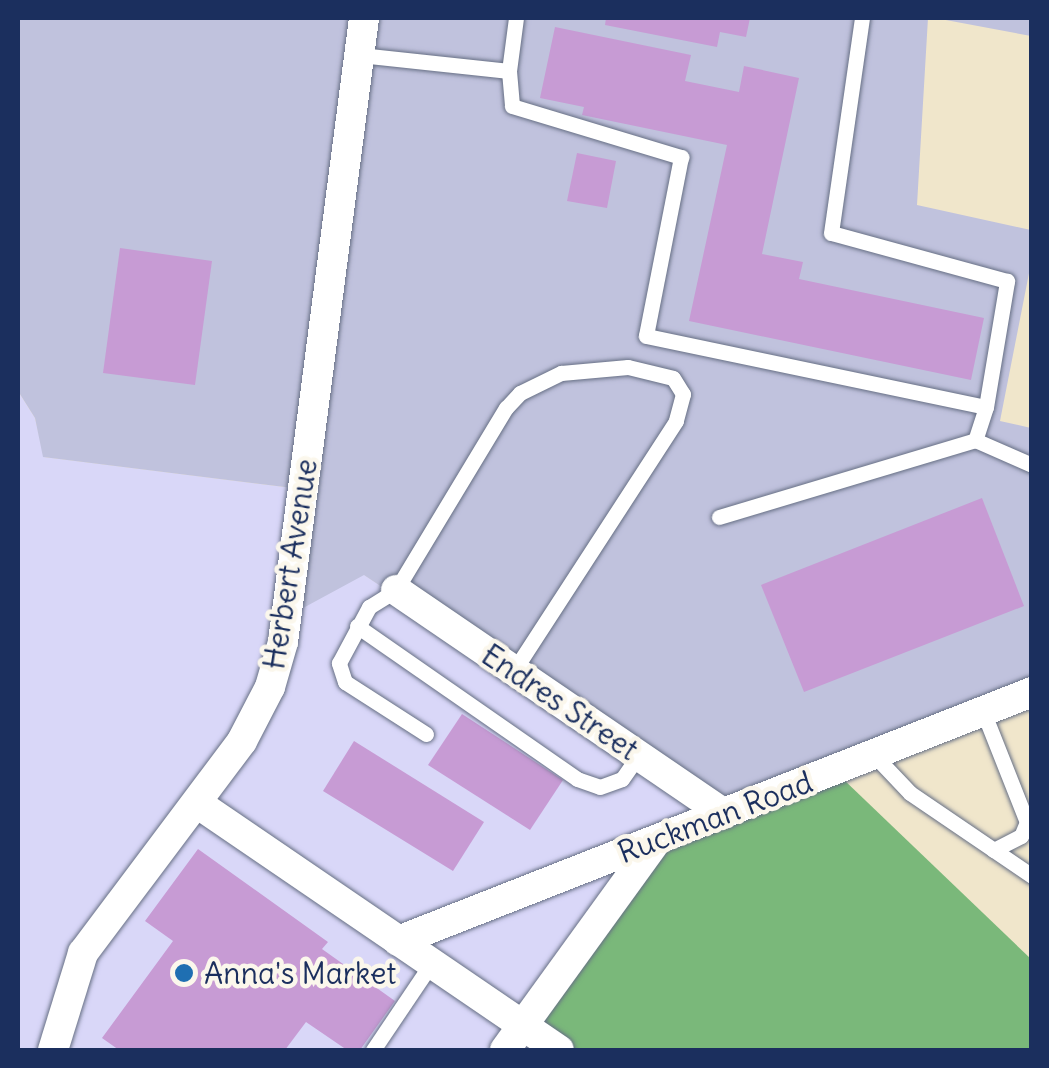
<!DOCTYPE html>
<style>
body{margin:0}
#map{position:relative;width:1049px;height:1068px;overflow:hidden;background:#f0e6cb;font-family:Delius,sans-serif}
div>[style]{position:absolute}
.built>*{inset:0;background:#d9d7f8}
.industrial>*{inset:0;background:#c0c2dd}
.forest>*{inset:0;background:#7ab87a}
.building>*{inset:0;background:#c79bd4}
.roads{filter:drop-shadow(0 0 2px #666f84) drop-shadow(0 0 2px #666f84)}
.service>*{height:15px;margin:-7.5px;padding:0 7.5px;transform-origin:7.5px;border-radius:7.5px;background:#fff}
.minor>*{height:30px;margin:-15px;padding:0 15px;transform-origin:15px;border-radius:15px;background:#fff}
.dots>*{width:28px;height:28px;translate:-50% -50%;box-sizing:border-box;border:5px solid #fbf7ec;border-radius:50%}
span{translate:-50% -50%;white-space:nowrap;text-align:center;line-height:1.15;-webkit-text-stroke:9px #fbf7ec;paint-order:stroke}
.street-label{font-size:30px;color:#1b2f5e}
.poi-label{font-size:30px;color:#1b2f5e}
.left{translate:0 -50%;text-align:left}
.frame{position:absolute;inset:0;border:20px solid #1b2f5e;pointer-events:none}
</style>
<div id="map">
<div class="built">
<i style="clip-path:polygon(18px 391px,35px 418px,44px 457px,293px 488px,363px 574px,734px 822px,569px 1050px,18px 1050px)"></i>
</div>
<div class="industrial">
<i style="clip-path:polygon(18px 18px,928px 18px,917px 205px,1031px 230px,1031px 263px,1000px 421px,1031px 428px,1031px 704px,734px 822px,364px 575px,292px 614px,293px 488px,43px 457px,35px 418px,18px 391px)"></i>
<i style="clip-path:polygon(935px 18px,1031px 18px,1031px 36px)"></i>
</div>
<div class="forest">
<i style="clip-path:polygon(842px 778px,1031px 959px,1031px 1050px,569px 1050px,535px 1029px,666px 848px)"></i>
</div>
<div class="building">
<i style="clip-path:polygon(606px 18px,750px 18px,746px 37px,720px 32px,717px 47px,605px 25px)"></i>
<i style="clip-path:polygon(555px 27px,691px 55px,685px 81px,739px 92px,744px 66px,799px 78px,762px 254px,803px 262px,799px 279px,984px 318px,971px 380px,689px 321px,727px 145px,582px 115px,584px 107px,540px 98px)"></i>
<i style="clip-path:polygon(577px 153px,616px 161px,607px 208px,567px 201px)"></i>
<i style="clip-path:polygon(120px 248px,212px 261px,195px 385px,103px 373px)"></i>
<i style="clip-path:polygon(982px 498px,1024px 606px,804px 692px,761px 585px)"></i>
<i style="clip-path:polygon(462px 714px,563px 780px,530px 830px,428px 765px)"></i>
<i style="clip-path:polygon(354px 741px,484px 822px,453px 871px,323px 791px)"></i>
<i style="clip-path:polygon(198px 849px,328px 942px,322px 949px,395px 1001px,360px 1050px,347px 1050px,306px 1022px,285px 1050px,119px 1050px,102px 1038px,173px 941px,145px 921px)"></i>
</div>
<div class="roads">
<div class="service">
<i style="left:360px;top:55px;width:150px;rotate:6.1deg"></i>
<i style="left:509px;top:71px;width:53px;rotate:-82.5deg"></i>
<i style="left:509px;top:71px;width:35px;rotate:85deg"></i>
<i style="left:512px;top:106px;width:177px;rotate:16.8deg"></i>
<i style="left:681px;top:157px;width:182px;rotate:101.1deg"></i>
<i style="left:646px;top:336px;width:347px;rotate:11.8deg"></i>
<i style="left:986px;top:407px;width:128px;rotate:-80.5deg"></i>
<i style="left:1007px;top:281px;width:182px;rotate:-164.7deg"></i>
<i style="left:831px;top:233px;width:217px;rotate:-81.8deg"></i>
<i style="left:986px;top:407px;width:35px;rotate:108deg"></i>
<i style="left:975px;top:440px;width:62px;rotate:23.7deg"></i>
<i style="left:719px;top:517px;width:267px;rotate:-16.7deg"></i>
<i style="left:357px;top:626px;width:268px;rotate:34.8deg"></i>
<i style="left:577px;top:779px;width:24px;rotate:19deg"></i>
<i style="left:600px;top:787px;width:23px;rotate:-20deg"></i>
<i style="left:622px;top:779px;width:29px;rotate:-55deg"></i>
<i style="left:983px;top:711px;width:119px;rotate:68.4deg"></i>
<i style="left:1027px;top:822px;width:15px;rotate:113deg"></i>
<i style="left:1021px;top:836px;width:31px;rotate:153deg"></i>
<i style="left:426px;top:734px;width:96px;rotate:-147.3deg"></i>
<i style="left:345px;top:682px;width:20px;rotate:-108deg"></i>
<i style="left:339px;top:663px;width:64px;rotate:-61.8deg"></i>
<i style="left:369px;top:607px;width:32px;rotate:-32deg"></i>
<i style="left:396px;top:590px;width:213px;rotate:-58.9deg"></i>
<i style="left:506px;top:408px;width:21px;rotate:-47deg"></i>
<i style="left:520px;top:393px;width:46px;rotate:-26deg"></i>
<i style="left:561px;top:373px;width:67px;rotate:-5.1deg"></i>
<i style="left:628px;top:367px;width:46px;rotate:13.7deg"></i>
<i style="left:673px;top:378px;width:19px;rotate:58deg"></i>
<i style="left:683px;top:394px;width:28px;rotate:105deg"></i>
<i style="left:676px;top:421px;width:297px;rotate:123deg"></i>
<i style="left:874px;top:755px;width:52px;rotate:46.5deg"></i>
<i style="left:910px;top:793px;width:148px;rotate:34.2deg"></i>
<i style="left:373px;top:1050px;width:104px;rotate:-56deg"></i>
</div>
<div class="minor">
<i style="left:396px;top:590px;width:397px;rotate:34.3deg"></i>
<i style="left:197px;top:803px;width:438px;rotate:34.3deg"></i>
<i style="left:398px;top:941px;width:681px;rotate:-21.44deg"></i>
<i style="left:53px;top:1050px;width:102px;rotate:-72.8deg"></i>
<i style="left:83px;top:953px;width:265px;rotate:-53.1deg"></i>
<i style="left:242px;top:741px;width:61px;rotate:-62.6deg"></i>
<i style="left:270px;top:687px;width:47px;rotate:-73.9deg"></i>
<i style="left:283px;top:642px;width:629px;rotate:-82.6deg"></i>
<i style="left:505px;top:1050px;width:259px;rotate:-54.1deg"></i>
</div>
</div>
<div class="dots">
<i style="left:184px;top:973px;background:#1f6fb2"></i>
</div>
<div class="street-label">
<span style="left:290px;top:564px;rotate:-81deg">Herbert Avenue</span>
<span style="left:560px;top:702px;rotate:34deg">Endres Street</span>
<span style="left:715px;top:817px;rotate:-21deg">Ruckman Road</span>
</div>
<div class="poi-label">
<span class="left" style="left:204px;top:973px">Anna's Market</span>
</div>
<div class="frame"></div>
</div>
